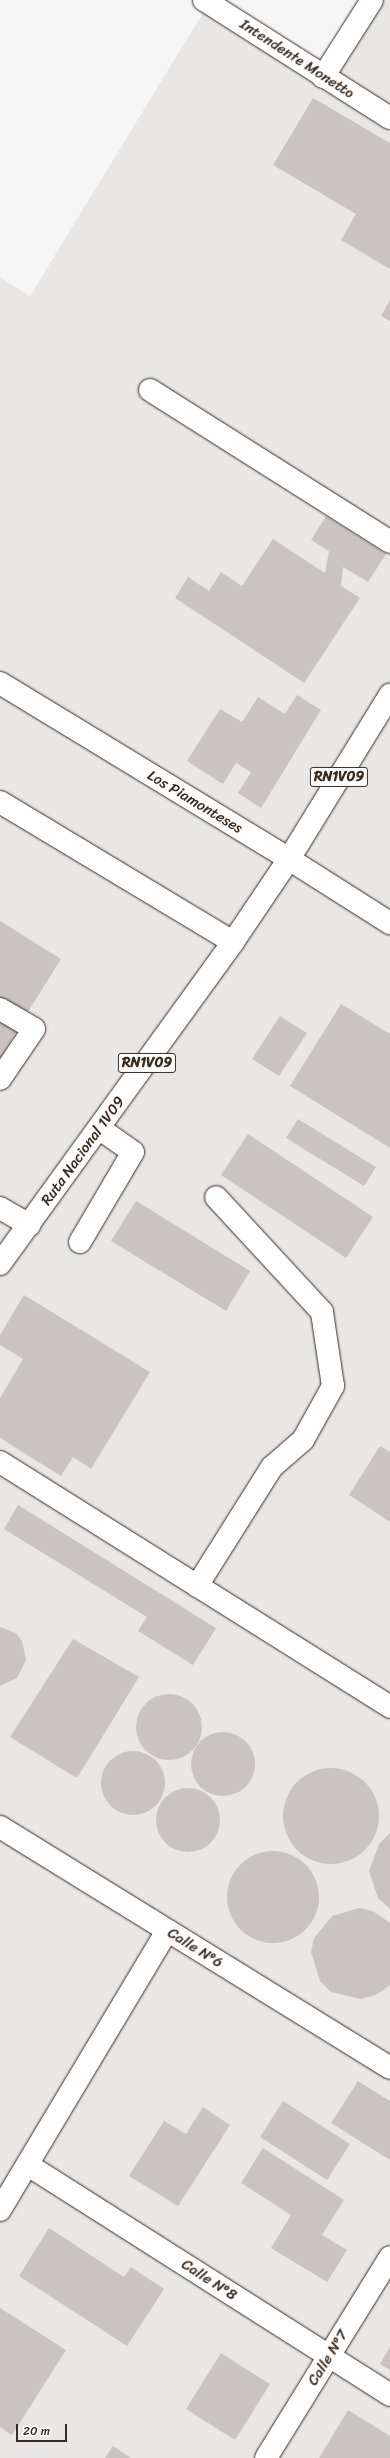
<!DOCTYPE html>
<meta charset="utf-8">
<style>
body{margin:0}
#map{position:relative;width:390px;height:2458px;overflow:hidden;background:#f7f6f6;font-family:Sriracha,sans-serif}
div>[style]{position:absolute}
.built>*{inset:0;background:#e9e7e6}
.building>*{inset:0;background:#c9c3c1}
.round{border-radius:50%}
.roads{filter:drop-shadow(0 0 1px #3b2a1e) drop-shadow(0 0 1px #3b2a1e)}
.minor>*{height:22px;margin:-11px;padding:0 11px;transform-origin:11px;border-radius:11px;background:#fff}
.major>*{height:22px;margin:-11px;padding:0 11px;transform-origin:11px;border-radius:11px;background:#fff}
span{translate:-50% -50%;white-space:nowrap;text-align:center;line-height:1.15;-webkit-text-stroke:3.5px #fff;paint-order:stroke}
.shield-label span{padding:1px 3px;background:#fff;border:1px solid;border-radius:3px;-webkit-text-stroke-width:0}
.shield-label{font-size:14px;color:#3b2a1e;font-weight:700}
.street-label{font-size:15px;color:#3b2a1e}
.scale{position:absolute;left:16px;top:2424px;width:51px;height:18px;box-sizing:border-box;border:2px solid #3b2a1e;border-top:0;padding-left:5px;font-size:12px;line-height:14px;white-space:nowrap;color:#3b2a1e;-webkit-text-stroke:3px #fff;paint-order:stroke}
</style>
<div id="map">
<div class="built">
<i style="clip-path:polygon(372px 0,390px 0,390px 923px,0 683px,0 277px,30px 296px,209px 3px,323px 77px)"></i>
<i style="clip-path:polygon(0 685px,390px 926px,390px 2458px,0 2458px)"></i>
</div>
<div class="building">
<i style="clip-path:polygon(313px 98px,390px 143px,390px 269px,341px 240px,356px 214px,273px 165px)"></i>
<i style="clip-path:polygon(390px 300px,390px 321px,381px 316px)"></i>
<i style="clip-path:polygon(326px 516px,386px 554px,368px 582px,343px 567px,341px 586px,360px 598px,304px 683px,175px 598px,188px 577px,209px 591px,221px 572px,242px 586px,273px 539px,325px 573px,329px 551px,311px 540px)"></i>
<i style="clip-path:polygon(297px 695px,321px 710px,261px 808px,238px 793px,251px 772px,236px 763px,223px 784px,187px 761px,220px 709px,242px 722px,258px 697px,285px 714px)"></i>
<i style="clip-path:polygon(0 921px,61px 959px,26px 1015px,0 999px)"></i>
<i style="clip-path:polygon(341px 1004px,390px 1034px,390px 1148px,290px 1086px)"></i>
<i style="clip-path:polygon(280px 1016px,307px 1033px,279px 1076px,252px 1059px)"></i>
<i style="clip-path:polygon(0 1018px,18px 1029px,0 1059px)"></i>
<i style="clip-path:polygon(298px 1119px,376px 1167px,364px 1186px,286px 1138px)"></i>
<i style="clip-path:polygon(248px 1134px,373px 1217px,346px 1258px,221px 1175px)"></i>
<i style="clip-path:polygon(136px 1201px,250px 1271px,226px 1311px,111px 1241px)"></i>
<i style="clip-path:polygon(24px 1295px,150px 1372px,91px 1469px,73px 1457px,61px 1476px,0 1438px,0 1398px,23px 1359px,0 1345px,0 1335px)"></i>
<i style="clip-path:polygon(380px 1446px,390px 1452px,390px 1522px,349px 1495px)"></i>
<i style="clip-path:polygon(18px 1505px,216px 1628px,193px 1665px,138px 1631px,147px 1617px,4px 1529px)"></i>
<i style="clip-path:polygon(0 1627px,16px 1633px,22px 1641px,26px 1660px,17px 1678px,0 1686px)"></i>
<i style="clip-path:polygon(73px 1639px,139px 1677px,77px 1778px,10px 1737px)"></i>
<i class="round" style="left:136px;top:1694px;width:66px;height:66px"></i>
<i class="round" style="left:191px;top:1732px;width:64px;height:64px"></i>
<i class="round" style="left:101px;top:1751px;width:64px;height:64px"></i>
<i class="round" style="left:283px;top:1768px;width:96px;height:96px"></i>
<i class="round" style="left:156px;top:1788px;width:64px;height:64px"></i>
<i style="clip-path:polygon(390px 1833px,390px 1909px,378px 1898px,369px 1871px,379px 1844px)"></i>
<i class="round" style="left:227px;top:1851px;width:92px;height:92px"></i>
<i style="clip-path:polygon(359px 1908px,373px 1911px,390px 1923px,390px 1985px,376px 1995px,361px 1999px,331px 1992px,320px 1981px,311px 1952px,314px 1938px,332px 1916px)"></i>
<i style="clip-path:polygon(358px 2081px,390px 2101px,390px 2160px,331px 2123px)"></i>
<i style="clip-path:polygon(283px 2101px,350px 2144px,327px 2180px,260px 2137px)"></i>
<i style="clip-path:polygon(203px 2107px,230px 2125px,178px 2206px,129px 2176px,164px 2121px,186px 2134px)"></i>
<i style="clip-path:polygon(263px 2148px,344px 2200px,322px 2235px,347px 2250px,327px 2282px,271px 2248px,291px 2215px,241px 2183px)"></i>
<i style="clip-path:polygon(49px 2228px,124px 2277px,131px 2267px,164px 2289px,127px 2346px,19px 2276px)"></i>
<i style="clip-path:polygon(0 2308px,66px 2350px,12px 2435px,0 2427px)"></i>
<i style="clip-path:polygon(390px 2347px,390px 2370px,380px 2364px)"></i>
<i style="clip-path:polygon(221px 2353px,270px 2384px,235px 2440px,186px 2409px)"></i>
<i style="clip-path:polygon(348px 2410px,390px 2436px,390px 2458px,319px 2458px)"></i>
<i style="clip-path:polygon(113px 2446px,131px 2458px,105px 2458px)"></i>
</div>
<div class="roads">
<div class="minor">
<i style="left:204px;top:0;width:220px;rotate:32.4deg"></i>
<i style="left:323px;top:77px;width:91px;rotate:-57.5deg"></i>
<i style="left:150px;top:390px;width:284px;rotate:32.3deg"></i>
<i style="left:0;top:683px;width:338px;rotate:31.3deg"></i>
<i style="left:0;top:802px;width:272px;rotate:31deg"></i>
<i style="left:0;top:1009px;width:39px;rotate:30deg"></i>
<i style="left:34px;top:1029px;width:60px;rotate:124.2deg"></i>
<i style="left:0;top:1208px;width:34px;rotate:30deg"></i>
<i style="left:80px;top:1242px;width:104px;rotate:-59.5deg"></i>
<i style="left:133px;top:1152px;width:40px;rotate:-145.1deg"></i>
<i style="left:0;top:1462px;width:461px;rotate:32.1deg"></i>
<i style="left:197px;top:1586px;width:141px;rotate:-57.8deg"></i>
<i style="left:272px;top:1467px;width:41px;rotate:-41.1deg"></i>
<i style="left:303px;top:1440px;width:62px;rotate:-60.9deg"></i>
<i style="left:333px;top:1386px;width:75px;rotate:-98.5deg"></i>
<i style="left:322px;top:1312px;width:156px;rotate:-132.7deg"></i>
<i style="left:0;top:1827px;width:458px;rotate:31.7deg"></i>
<i style="left:28px;top:2165px;width:429px;rotate:32.4deg"></i>
<i style="left:0;top:2210px;width:325px;rotate:-59.1deg"></i>
<i style="left:266px;top:2458px;width:236px;rotate:-58.3deg"></i>
</div>
<div class="major">
<i style="left:289px;top:859px;width:120px;rotate:32.4deg"></i>
<i style="left:0;top:1264px;width:397px;rotate:-54.1deg"></i>
<i style="left:233px;top:942px;width:100px;rotate:-56deg"></i>
<i style="left:289px;top:859px;width:193px;rotate:-58.4deg"></i>
</div>
</div>
<div class="shield-label">
<span style="left:339px;top:777px">RN1V09</span>
<span style="left:147px;top:1063px">RN1V09</span>
</div>
<div class="street-label">
<span style="left:297px;top:59px;rotate:33deg">Intendente Monetto</span>
<span style="left:195px;top:802px;rotate:31deg">Los Piamonteses</span>
<span style="left:83px;top:1151px;rotate:-54deg">Ruta Nacional 1V09</span>
<span style="left:195px;top:1948px;rotate:32deg">Calle Nº6</span>
<span style="left:209px;top:2280px;rotate:33deg">Calle Nº8</span>
<span style="left:328px;top:2358px;rotate:-58deg">Calle Nº7</span>
</div>
<div class="scale">20 m</div>
</div>
